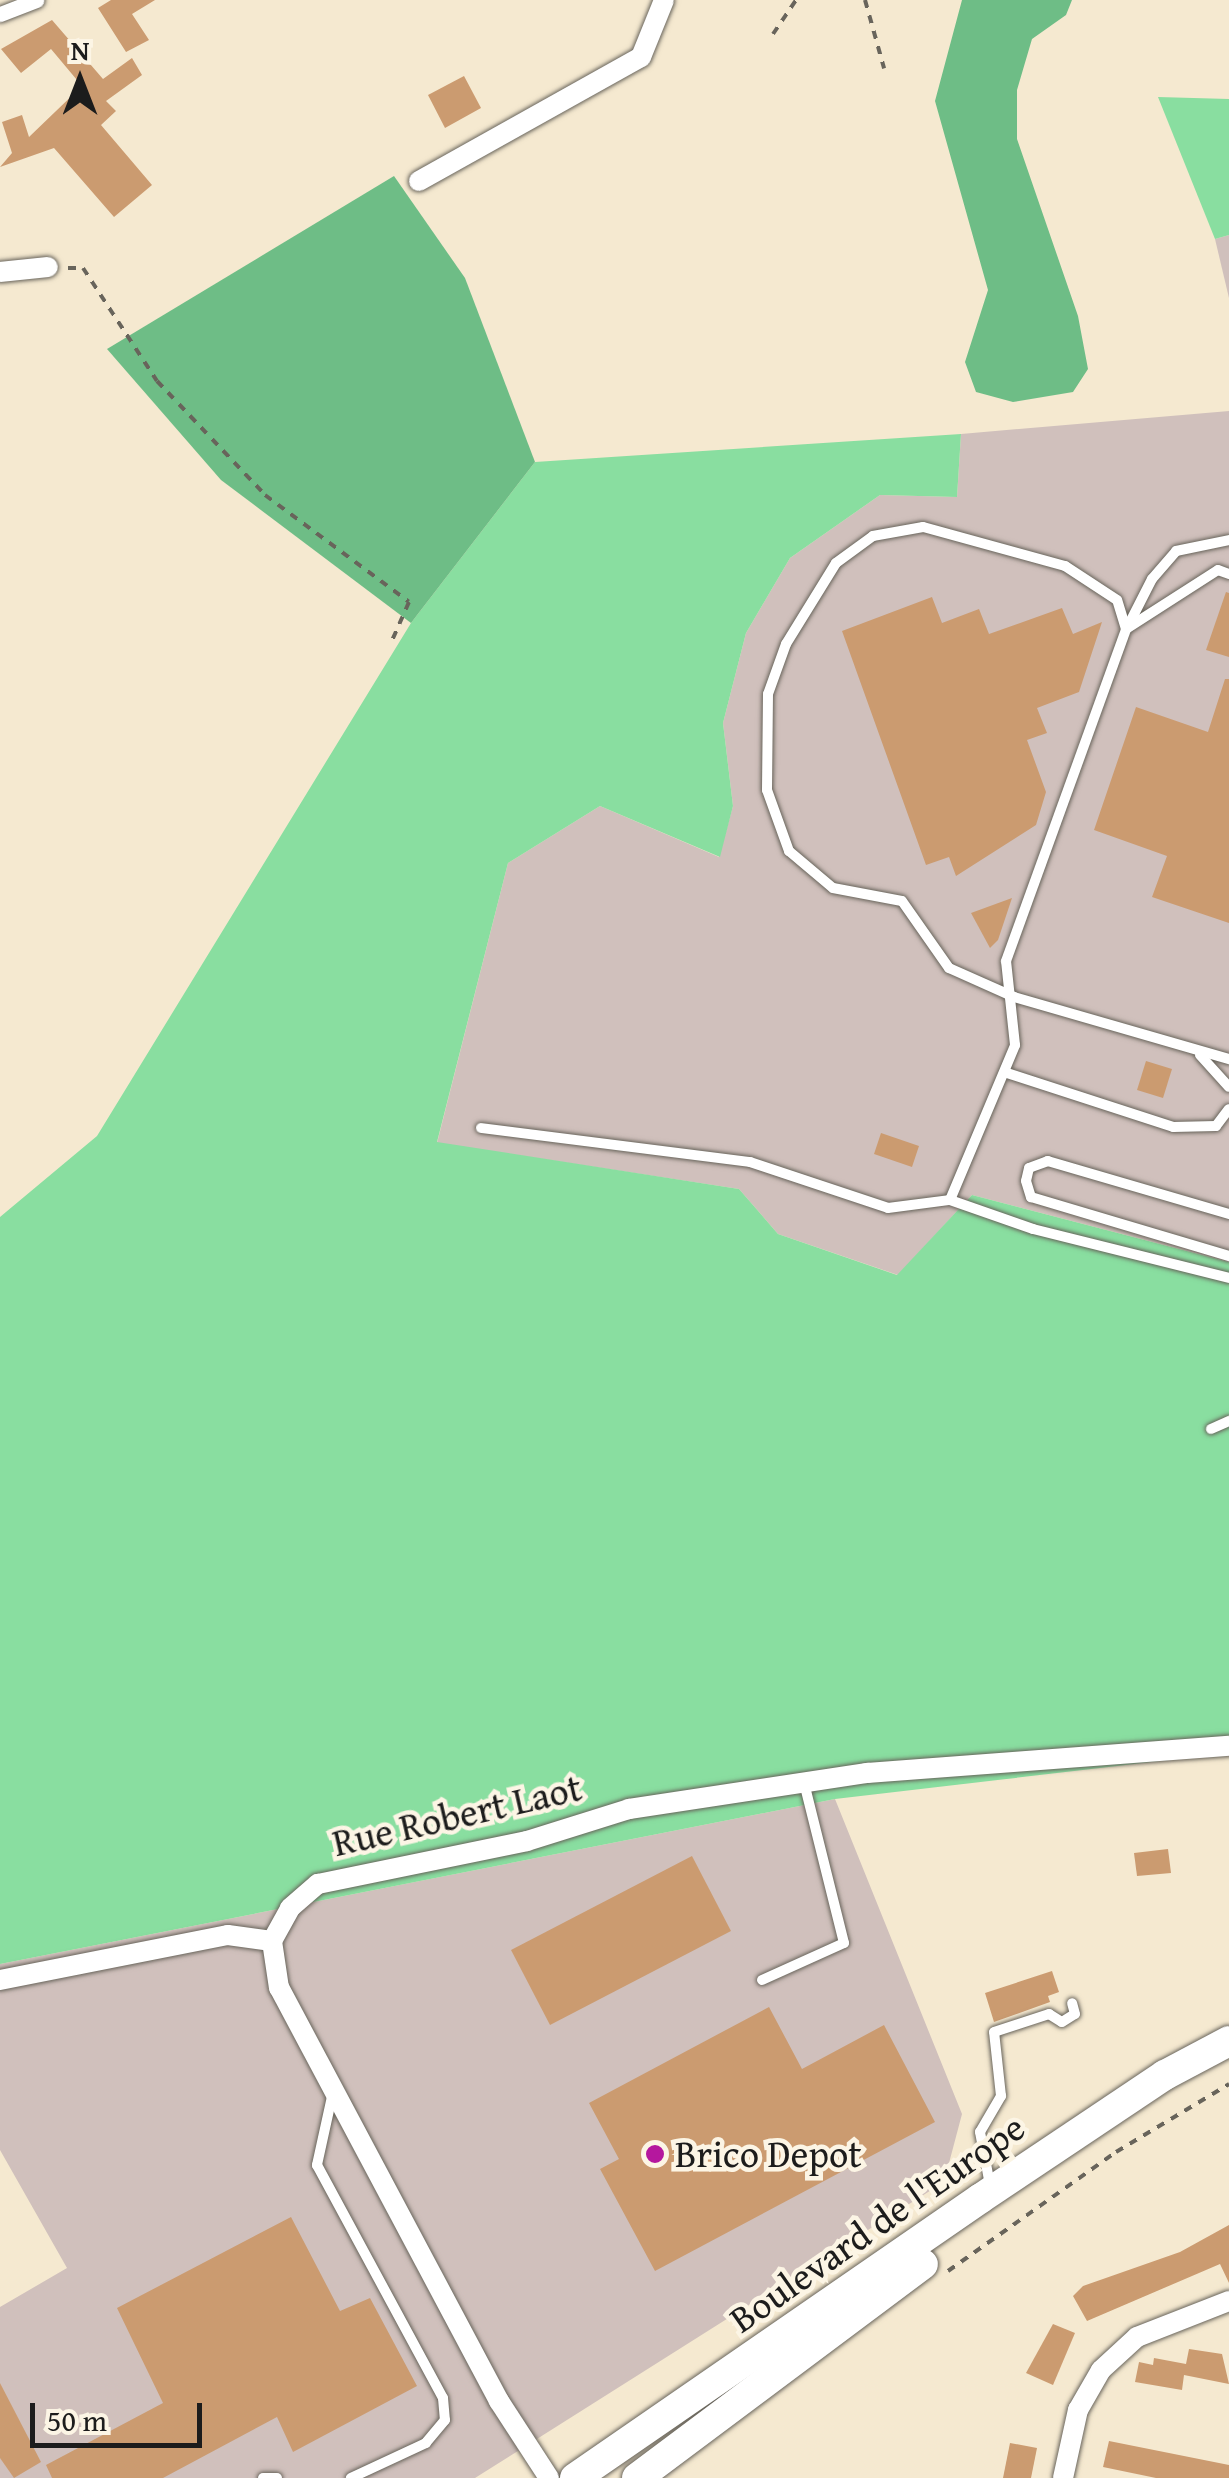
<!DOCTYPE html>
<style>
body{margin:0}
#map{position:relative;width:1229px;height:2478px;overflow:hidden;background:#f5e9d0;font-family:"Gentium Book Plus",serif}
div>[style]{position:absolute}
.industrial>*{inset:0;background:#d0c0bc}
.green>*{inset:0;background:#89dea0}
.forest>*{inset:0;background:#6ebd86}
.building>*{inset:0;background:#cb9b70}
.path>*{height:4px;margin-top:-2px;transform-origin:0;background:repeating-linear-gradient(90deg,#68645b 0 8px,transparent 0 16px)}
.roads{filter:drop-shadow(0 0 2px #68645b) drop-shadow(0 0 2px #68645b)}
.service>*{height:10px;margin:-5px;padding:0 5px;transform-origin:5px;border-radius:5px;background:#fff}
.pedestrian>*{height:15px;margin:-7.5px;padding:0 7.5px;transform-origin:7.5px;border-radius:7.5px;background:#fff}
.minor>*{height:20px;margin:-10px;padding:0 10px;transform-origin:10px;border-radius:10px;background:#fff}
.primary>*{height:30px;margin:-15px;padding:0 15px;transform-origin:15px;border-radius:15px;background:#fff}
.dots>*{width:28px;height:28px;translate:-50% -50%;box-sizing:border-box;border:5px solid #fcf5e5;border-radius:50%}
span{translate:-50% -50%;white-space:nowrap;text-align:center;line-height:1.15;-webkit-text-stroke:9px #fcf5e5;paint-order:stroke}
.street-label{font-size:38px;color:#1c1c1c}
.poi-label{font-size:38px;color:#1c1c1c}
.left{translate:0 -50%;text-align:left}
.north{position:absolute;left:30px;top:30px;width:100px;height:100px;-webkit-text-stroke:8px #fcf5e5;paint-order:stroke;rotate:0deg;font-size:28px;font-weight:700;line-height:40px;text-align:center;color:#1c1c1c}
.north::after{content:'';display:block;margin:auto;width:35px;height:45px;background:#1c1c1c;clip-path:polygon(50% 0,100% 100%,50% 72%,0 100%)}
.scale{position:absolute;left:30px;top:2403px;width:172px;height:45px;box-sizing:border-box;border:5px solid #1c1c1c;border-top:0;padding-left:12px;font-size:30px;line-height:35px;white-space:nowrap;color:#1c1c1c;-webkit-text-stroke:8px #fcf5e5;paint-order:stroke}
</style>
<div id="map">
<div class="industrial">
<i style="clip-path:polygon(1229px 235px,1229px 298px,1215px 239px)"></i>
<i style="clip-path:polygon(1229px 411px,1229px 1262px,972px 1195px,898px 1275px,778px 1234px,739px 1189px,437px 1143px,508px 863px,600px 806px,719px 857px,733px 806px,723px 723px,746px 633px,790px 558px,880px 495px,957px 497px,961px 434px)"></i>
<i style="clip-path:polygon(835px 1799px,962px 2114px,944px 2182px,475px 2478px,0 2478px,0 2307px,67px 2268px,0 2150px,0 1964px)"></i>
</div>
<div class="green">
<i style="clip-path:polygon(1158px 97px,1229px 99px,1229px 235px,1215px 239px)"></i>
<i style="clip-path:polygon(961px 434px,957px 497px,880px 495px,790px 558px,746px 633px,723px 723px,733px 806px,720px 857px,600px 806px,508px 863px,437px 1142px,739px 1189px,778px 1234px,897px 1275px,972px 1195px,1229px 1262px,1229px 1753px,835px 1799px,0 1964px,0 1217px,97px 1136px,411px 623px,535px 462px)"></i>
</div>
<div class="forest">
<i style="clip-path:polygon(962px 0,1072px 0,1066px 15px,1032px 39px,1017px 90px,1017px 139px,1078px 316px,1088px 369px,1073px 392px,1013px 402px,976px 392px,965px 362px,988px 290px,935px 101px)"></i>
<i style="clip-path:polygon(394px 176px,465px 278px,535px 462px,411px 623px,221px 480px,107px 349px)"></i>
</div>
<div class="building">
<i style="clip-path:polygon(111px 0,155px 0,132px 14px,149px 40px,126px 52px,98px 8px)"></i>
<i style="clip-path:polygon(52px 20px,103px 79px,132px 58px,142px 75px,106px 101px,116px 111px,101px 125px,152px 185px,114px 217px,54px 148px,0 167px,12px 153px,2px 122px,22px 115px,29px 137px,82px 86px,51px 49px,21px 73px,1px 49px)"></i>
<i style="clip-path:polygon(464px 76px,481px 108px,445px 128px,428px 95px)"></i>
<i style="clip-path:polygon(1226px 592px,1229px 593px,1229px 657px,1206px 650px)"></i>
<i style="clip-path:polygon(932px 597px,942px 623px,979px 609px,989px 634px,1062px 608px,1073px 634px,1102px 622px,1079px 692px,1037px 708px,1047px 733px,1027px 740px,1046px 792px,1036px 825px,956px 876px,949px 857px,926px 865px,842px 631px)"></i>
<i style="clip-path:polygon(1225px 679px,1229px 679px,1229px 923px,1152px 897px,1167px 856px,1094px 830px,1136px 707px,1208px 732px)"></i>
<i style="clip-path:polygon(1012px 898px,998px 940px,990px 948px,971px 913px)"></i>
<i style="clip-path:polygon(1146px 1061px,1172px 1069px,1163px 1098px,1137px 1090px)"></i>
<i style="clip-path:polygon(881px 1133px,919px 1146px,912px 1167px,874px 1154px)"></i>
<i style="clip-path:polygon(1168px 1849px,1171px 1873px,1137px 1876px,1134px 1853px)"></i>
<i style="clip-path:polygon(692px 1856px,731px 1931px,550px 2025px,511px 1950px)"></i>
<i style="clip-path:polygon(1052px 1971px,1059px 1992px,1048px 1996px,1050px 2002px,994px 2022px,985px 1993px)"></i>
<i style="clip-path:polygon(769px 2007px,802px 2069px,884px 2025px,935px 2122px,655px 2271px,600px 2169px,619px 2159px,589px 2103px)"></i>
<i style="clip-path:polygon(291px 2217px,340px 2311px,370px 2298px,417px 2386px,293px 2452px,277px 2417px,163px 2478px,52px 2478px,46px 2465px,163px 2403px,117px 2308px)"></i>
<i style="clip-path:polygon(1229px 2225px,1229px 2283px,1220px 2264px,1087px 2321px,1073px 2296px,1083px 2286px,1180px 2252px)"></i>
<i style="clip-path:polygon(1053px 2324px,1075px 2333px,1053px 2385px,1026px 2373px)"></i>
<i style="clip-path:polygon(1189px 2349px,1222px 2354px,1229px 2384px,1184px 2375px,1182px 2390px,1135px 2382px,1139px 2362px,1153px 2365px,1154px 2358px,1186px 2364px)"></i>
<i style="clip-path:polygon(0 2383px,41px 2462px,14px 2478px,0 2458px)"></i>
<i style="clip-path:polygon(1109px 2441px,1229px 2465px,1229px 2478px,1156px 2478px,1103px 2467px)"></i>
<i style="clip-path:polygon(1010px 2443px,1037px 2448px,1031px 2478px,1003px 2478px)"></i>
</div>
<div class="path">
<i style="left:865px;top:0;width:71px;rotate:74.4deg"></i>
<i style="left:773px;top:34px;width:41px;rotate:-55.9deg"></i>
<i style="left:68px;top:268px;width:15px"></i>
<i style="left:83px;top:268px;width:135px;rotate:56.8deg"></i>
<i style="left:157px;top:381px;width:157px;rotate:46.5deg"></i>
<i style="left:265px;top:495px;width:179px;rotate:36.6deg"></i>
<i style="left:409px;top:602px;width:47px;rotate:113.8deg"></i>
<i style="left:948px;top:2271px;width:206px;rotate:-35.3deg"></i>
<i style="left:1116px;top:2152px;width:132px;rotate:-31deg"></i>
</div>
<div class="roads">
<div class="service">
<i style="left:1127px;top:628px;width:55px;rotate:-63deg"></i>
<i style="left:1152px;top:579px;width:37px;rotate:-49deg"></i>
<i style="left:1176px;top:551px;width:54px;rotate:-11.7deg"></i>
<i style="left:1126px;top:629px;width:30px;rotate:-107deg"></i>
<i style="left:1117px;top:600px;width:62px;rotate:-146.8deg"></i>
<i style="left:1065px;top:566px;width:147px;rotate:-164.6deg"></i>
<i style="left:923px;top:527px;width:51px;rotate:169.8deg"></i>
<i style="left:873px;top:536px;width:46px;rotate:143.9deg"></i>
<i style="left:836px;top:563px;width:95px;rotate:121.7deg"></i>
<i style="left:786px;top:644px;width:53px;rotate:109.8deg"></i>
<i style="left:768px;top:694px;width:96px;rotate:90.6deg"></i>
<i style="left:767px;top:790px;width:65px;rotate:70.2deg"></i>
<i style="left:789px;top:851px;width:57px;rotate:40.1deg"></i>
<i style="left:833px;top:888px;width:70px;rotate:10.7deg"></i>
<i style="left:902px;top:901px;width:82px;rotate:55deg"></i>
<i style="left:949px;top:968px;width:71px;rotate:24deg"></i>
<i style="left:1014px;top:997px;width:224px;rotate:16.1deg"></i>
<i style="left:1200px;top:1055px;width:43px;rotate:47.8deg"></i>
<i style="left:1007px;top:1073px;width:175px;rotate:18deg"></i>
<i style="left:1173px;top:1127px;width:43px;rotate:-1.3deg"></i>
<i style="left:1216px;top:1126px;width:21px;rotate:-53deg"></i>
<i style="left:481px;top:1128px;width:271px;rotate:7.2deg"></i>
<i style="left:750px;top:1162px;width:145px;rotate:18.4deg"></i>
<i style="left:888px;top:1208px;width:63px;rotate:-7.4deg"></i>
<i style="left:950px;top:1200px;width:168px;rotate:-67.2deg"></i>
<i style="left:1015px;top:1045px;width:84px;rotate:-96.1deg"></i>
<i style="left:1006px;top:961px;width:353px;rotate:-70.1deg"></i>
<i style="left:1126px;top:629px;width:109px;rotate:-32.7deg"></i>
<i style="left:1218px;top:570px;width:12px;rotate:20deg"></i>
<i style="left:950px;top:1200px;width:88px;rotate:19.3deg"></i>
<i style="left:1033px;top:1229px;width:202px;rotate:14deg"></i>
<i style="left:1229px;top:1214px;width:189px;rotate:-163.7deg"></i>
<i style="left:1048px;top:1161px;width:20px;rotate:160deg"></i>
<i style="left:1029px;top:1168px;width:13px;rotate:103deg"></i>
<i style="left:1026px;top:1181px;width:17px;rotate:73deg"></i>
<i style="left:1031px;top:1197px;width:207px;rotate:16.6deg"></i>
<i style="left:1211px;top:1429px;width:20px;rotate:-24deg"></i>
<i style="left:762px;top:1980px;width:90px;rotate:-24.3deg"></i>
<i style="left:844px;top:1943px;width:165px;rotate:-104deg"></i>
<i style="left:333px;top:2092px;width:75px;rotate:102.4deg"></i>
<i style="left:317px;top:2165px;width:265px;rotate:61.6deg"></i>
<i style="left:443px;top:2398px;width:22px;rotate:85deg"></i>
<i style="left:445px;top:2420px;width:30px;rotate:130deg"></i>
<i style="left:426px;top:2443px;width:83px;rotate:155deg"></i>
<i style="left:990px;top:2185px;width:54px;rotate:-100.7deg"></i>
<i style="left:980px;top:2132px;width:42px;rotate:-59.7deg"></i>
<i style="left:1001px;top:2096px;width:64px;rotate:-96.2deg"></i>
<i style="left:994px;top:2032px;width:58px;rotate:-18.1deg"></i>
<i style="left:1049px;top:2014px;width:15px;rotate:32deg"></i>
<i style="left:1062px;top:2022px;width:15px;rotate:-32deg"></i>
<i style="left:1075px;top:2014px;width:11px;rotate:-105deg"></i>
<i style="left:263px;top:2478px;width:14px"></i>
</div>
<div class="pedestrian">
<i style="left:0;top:14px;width:39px;rotate:-21deg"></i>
</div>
<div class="minor">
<i style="left:419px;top:181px;width:254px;rotate:-29.2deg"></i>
<i style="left:641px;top:57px;width:61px;rotate:-68deg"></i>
<i style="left:0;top:272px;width:48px;rotate:-5.9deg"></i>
<i style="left:0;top:1980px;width:232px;rotate:-11.2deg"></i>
<i style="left:228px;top:1935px;width:44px;rotate:7.8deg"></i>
<i style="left:549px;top:2478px;width:92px;rotate:-123deg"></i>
<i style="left:499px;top:2401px;width:468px;rotate:-118deg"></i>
<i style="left:279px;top:1988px;width:48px;rotate:-98.5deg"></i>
<i style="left:272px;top:1941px;width:38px;rotate:-61deg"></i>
<i style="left:290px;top:1908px;width:37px;rotate:-41deg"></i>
<i style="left:318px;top:1884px;width:213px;rotate:-11.6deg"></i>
<i style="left:527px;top:1841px;width:107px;rotate:-17.4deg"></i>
<i style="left:629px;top:1809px;width:241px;rotate:-8.6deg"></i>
<i style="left:867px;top:1773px;width:363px;rotate:-4.3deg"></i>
<i style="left:1063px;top:2478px;width:70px;rotate:-77.6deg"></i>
<i style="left:1078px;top:2410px;width:46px;rotate:-60.1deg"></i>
<i style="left:1101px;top:2370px;width:49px;rotate:-42.5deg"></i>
<i style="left:1137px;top:2337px;width:99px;rotate:-21.4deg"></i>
</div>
<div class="primary">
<i style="left:575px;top:2478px;width:493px;rotate:-34.6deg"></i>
<i style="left:981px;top:2198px;width:221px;rotate:-33.8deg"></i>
<i style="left:1165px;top:2075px;width:72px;rotate:-28deg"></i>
<i style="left:637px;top:2478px;width:357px;rotate:-36.8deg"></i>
</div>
</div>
<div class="dots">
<i style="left:655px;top:2154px;background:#b5179e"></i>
</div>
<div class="street-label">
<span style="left:457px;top:1815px;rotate:-13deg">Rue Robert Laot</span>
<span style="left:877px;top:2223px;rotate:-35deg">Boulevard de l'Europe</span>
</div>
<div class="poi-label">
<span class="left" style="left:675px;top:2154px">Brico Depot</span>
</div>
<div class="north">N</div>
<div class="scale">50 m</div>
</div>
